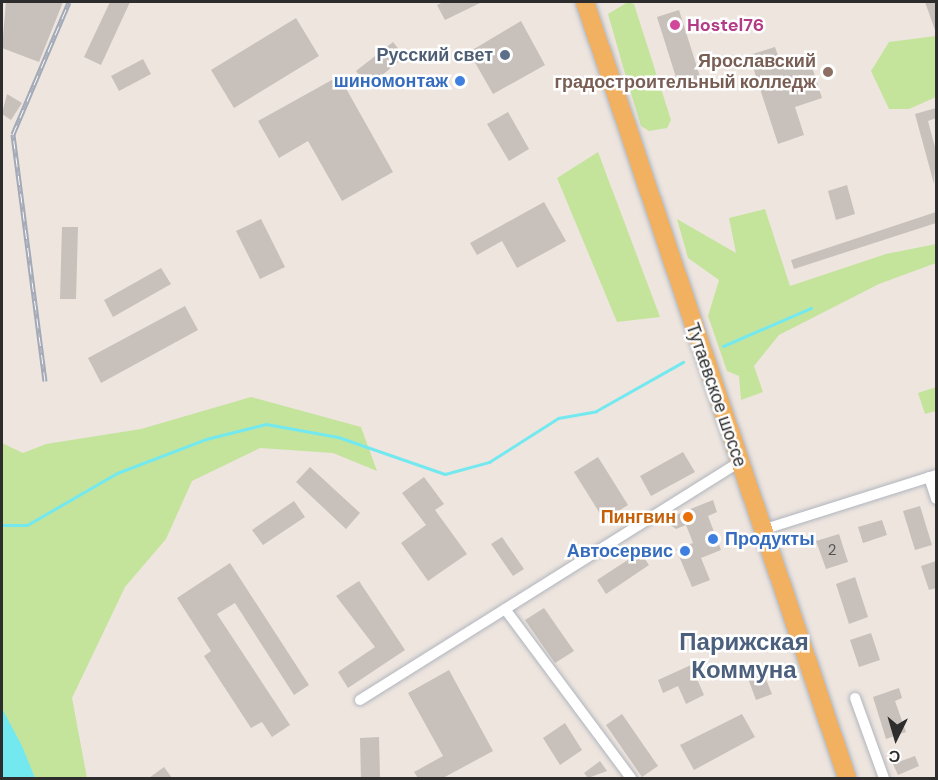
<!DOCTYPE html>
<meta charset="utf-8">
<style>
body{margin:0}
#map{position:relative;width:938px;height:780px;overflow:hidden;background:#eee5df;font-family:"DM Sans",sans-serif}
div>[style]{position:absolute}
.green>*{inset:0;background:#c4e49c}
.water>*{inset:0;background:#73e9ef}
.stream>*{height:3px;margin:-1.5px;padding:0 1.5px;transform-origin:1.5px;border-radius:1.5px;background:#73e9ef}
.building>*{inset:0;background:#c7c0bb}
.roads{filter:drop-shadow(0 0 2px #b0b5bd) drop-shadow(0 0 2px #b0b5bd)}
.street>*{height:10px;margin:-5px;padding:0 5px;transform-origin:5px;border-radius:5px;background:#fff}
.primary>*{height:18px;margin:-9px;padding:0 9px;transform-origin:9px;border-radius:9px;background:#f1b161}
.rail>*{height:5px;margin-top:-2.5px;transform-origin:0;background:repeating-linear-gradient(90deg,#fff 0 9px,#a2a9b7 0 18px);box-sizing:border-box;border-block:2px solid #a2a9b7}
.dots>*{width:16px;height:16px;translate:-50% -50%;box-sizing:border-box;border:3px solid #fff;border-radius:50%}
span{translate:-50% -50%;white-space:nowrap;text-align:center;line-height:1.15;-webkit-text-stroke:5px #fff;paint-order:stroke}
.number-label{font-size:15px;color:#545250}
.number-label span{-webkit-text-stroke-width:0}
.hotel-label{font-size:18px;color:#b23c85;font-weight:700}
.left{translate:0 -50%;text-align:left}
.service-label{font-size:18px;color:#4e5e75;font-weight:700}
.right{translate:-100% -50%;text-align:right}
.education-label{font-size:18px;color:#785e54;font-weight:700}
.shop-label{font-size:18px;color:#366cbe;font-weight:700}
.street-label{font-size:18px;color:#2d2d2d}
.food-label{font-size:18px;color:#c56008;font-weight:700}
.district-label{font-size:24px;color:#4c607e;font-weight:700}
.frame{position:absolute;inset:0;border:3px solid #2d2d2d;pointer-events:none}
.north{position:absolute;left:866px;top:708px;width:60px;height:60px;-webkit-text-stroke:4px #fff;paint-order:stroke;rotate:185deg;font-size:16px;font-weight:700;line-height:24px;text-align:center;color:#2d2d2d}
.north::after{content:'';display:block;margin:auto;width:21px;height:27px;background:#2d2d2d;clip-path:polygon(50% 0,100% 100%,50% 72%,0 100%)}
</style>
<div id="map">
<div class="green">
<i style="clip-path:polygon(628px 2px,634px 4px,671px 120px,667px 128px,649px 131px,641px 126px,624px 70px,608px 14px)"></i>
<i style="clip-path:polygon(936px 36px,936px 97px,909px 109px,889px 109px,871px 71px,889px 42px)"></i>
<i style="clip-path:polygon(598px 152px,660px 317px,617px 322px,557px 178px)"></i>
<i style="clip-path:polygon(765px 209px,790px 286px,886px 254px,936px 244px,936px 263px,879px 284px,779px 335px,754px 366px,763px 392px,741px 400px,739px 376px,727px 371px,708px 316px,719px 280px,688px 258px,677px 219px,736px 253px,729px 218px)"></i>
<i style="clip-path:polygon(936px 387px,936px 411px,925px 414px,918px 393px)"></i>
<i style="clip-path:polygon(251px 397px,361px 427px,377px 471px,333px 453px,260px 448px,192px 481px,166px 539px,125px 587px,72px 698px,87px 778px,35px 778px,2px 708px,2px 443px,23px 453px,46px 444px,141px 429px)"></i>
</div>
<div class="water">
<i style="clip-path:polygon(2px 708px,22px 746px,35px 778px,2px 778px)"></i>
</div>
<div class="stream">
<i style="left:723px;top:346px;width:96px;rotate:-23.4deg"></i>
<i style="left:2px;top:525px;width:25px"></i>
<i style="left:27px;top:525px;width:104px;rotate:-30deg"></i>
<i style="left:117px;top:473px;width:95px;rotate:-20.9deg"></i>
<i style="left:206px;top:439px;width:62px;rotate:-14deg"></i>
<i style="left:266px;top:424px;width:73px;rotate:10.2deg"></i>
<i style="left:338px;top:437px;width:113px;rotate:19.1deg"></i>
<i style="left:445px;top:474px;width:46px;rotate:-15.3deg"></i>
<i style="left:489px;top:462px;width:82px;rotate:-32.5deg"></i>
<i style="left:558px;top:418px;width:39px;rotate:-10deg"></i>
<i style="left:596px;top:411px;width:100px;rotate:-29.4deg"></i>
</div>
<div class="building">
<i style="clip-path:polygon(6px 2px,63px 2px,39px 62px,2px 48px)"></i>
<i style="clip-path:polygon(110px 2px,130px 2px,101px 65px,84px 57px)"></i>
<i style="clip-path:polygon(443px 2px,482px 2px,445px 20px,437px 5px)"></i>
<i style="clip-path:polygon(925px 2px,936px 2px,936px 29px,935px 30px)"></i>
<i style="clip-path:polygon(679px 10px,702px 83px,680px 90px,657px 17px)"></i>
<i style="clip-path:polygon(296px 18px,319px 56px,234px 108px,211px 70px)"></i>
<i style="clip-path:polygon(521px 21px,545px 65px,493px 94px,469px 52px)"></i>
<i style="clip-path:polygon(393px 42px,405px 57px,368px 86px,356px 71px)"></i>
<i style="clip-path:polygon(775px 47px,782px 67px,811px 64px,822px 98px,795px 107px,804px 135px,778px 144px,749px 55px)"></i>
<i style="clip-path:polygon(143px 59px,151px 74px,119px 91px,111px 76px)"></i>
<i style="clip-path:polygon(339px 76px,393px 172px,342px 201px,308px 141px,279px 158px,258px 121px)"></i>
<i style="clip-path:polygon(7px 94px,22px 103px,11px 120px,2px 114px)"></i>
<i style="clip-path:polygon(936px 108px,936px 118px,928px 121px,936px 151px,934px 184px,915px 114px)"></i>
<i style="clip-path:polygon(508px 112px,529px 149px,509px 161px,487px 124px)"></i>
<i style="clip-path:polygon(847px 185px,855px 214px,836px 220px,828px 191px)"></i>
<i style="clip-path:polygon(544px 202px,566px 241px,517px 268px,502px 241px,477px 255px,470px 243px)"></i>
<i style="clip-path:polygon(936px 212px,936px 223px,794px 269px,791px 260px)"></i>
<i style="clip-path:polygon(261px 219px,285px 267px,260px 279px,236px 231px)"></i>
<i style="clip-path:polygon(62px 227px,78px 227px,76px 299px,60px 299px)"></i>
<i style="clip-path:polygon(161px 268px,171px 284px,113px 317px,104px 300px)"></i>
<i style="clip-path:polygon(185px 306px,198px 330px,101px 383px,88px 358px)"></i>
<i style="clip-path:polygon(683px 452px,695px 472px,651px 496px,640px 476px)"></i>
<i style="clip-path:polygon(598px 457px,628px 505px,604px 520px,574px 472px)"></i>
<i style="clip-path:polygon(310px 467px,360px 513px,346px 529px,296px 482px)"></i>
<i style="clip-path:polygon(424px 477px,444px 504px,435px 510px,467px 554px,428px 581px,401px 543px,426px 525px,402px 493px)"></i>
<i style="clip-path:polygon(713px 500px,717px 512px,708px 516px,721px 550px,701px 558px,710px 580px,692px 587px,676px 549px,693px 543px,686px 525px,676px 529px,663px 520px)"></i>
<i style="clip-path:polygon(294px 501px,305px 517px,263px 545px,252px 530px)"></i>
<i style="clip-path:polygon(920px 506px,932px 545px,915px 550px,903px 511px)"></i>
<i style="clip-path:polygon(882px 520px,887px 535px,863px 543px,858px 527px)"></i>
<i style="clip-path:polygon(839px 534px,848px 562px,826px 569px,816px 541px)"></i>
<i style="clip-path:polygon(502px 537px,524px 569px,513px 576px,491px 544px)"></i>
<i style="clip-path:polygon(640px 552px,649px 565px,606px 594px,597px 580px)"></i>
<i style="clip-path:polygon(936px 561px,936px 588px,929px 590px,921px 566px)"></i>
<i style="clip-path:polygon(230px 563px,309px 685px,294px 695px,235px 603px,217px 614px,290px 725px,272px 737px,262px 722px,251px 728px,204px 656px,211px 651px,177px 598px)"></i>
<i style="clip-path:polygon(855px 577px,868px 617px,849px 624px,836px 584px)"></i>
<i style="clip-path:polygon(359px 581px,405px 650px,348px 688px,338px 672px,375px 647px,336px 596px)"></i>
<i style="clip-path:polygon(544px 608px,574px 651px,555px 663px,525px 620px)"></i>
<i style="clip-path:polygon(871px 633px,880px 660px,859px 667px,850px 640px)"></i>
<i style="clip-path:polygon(691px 665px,704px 695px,686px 704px,678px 686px,663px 693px,658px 680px)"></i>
<i style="clip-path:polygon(761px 667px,772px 694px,756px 700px,746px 673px)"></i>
<i style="clip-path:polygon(449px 670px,493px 751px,443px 778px,418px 778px,414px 772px,443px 756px,408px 693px)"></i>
<i style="clip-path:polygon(899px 688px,902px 698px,895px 701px,906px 732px,886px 739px,873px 697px)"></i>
<i style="clip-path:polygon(622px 714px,658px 766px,642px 777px,606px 725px)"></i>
<i style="clip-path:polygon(742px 714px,755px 737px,694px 770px,680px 745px)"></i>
<i style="clip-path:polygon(565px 723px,582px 750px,560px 765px,543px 738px)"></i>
<i style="clip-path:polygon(379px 737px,380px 778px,361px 778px,360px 738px)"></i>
<i style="clip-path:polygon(915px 756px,919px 766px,898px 775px,893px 764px)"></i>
<i style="clip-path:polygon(600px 761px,607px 771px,588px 778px,584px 773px)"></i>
<i style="clip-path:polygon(164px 767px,172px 778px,149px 778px)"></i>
</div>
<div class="roads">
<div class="street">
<i style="left:929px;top:477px;width:23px;rotate:72deg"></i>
<i style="left:762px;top:530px;width:182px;rotate:-17.5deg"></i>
<i style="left:505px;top:609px;width:211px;rotate:53.3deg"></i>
<i style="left:855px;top:698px;width:85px;rotate:70.1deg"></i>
<i style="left:360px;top:700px;width:448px;rotate:-32.1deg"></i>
</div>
<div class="primary">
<i style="left:585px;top:2px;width:819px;rotate:71.34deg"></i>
</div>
</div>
<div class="rail">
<i style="left:45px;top:381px;width:249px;rotate:-97.4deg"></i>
<i style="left:13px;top:134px;width:143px;rotate:-67deg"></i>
</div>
<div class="dots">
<i style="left:675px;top:25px;background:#d1479c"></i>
<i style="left:505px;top:55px;background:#5c6f8a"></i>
<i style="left:828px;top:72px;background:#8d6e63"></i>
<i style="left:460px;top:81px;background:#3f7fe0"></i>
<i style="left:688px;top:517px;background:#e8710a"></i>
<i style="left:713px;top:539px;background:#3f7fe0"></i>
<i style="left:685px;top:551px;background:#3f7fe0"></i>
</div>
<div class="number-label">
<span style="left:832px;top:551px">2</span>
</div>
<div class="hotel-label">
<span class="left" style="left:687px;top:25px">Hostel76</span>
</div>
<div class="service-label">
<span class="right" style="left:493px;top:55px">Русский свет</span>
</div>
<div class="education-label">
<span class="right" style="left:816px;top:72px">Ярославский<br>градостроительный колледж</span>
</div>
<div class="shop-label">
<span class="right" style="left:448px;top:81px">шиномонтаж</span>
<span class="left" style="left:725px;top:539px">Продукты</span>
<span class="right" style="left:673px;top:551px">Автосервис</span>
</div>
<div class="street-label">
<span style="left:716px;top:395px;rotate:71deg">Тутаевское шоссе</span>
</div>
<div class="food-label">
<span class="right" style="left:676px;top:517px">Пингвин</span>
</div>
<div class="district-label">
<span style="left:744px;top:656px">Парижская<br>Коммуна</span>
</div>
<div class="frame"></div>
<div class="north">С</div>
</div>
